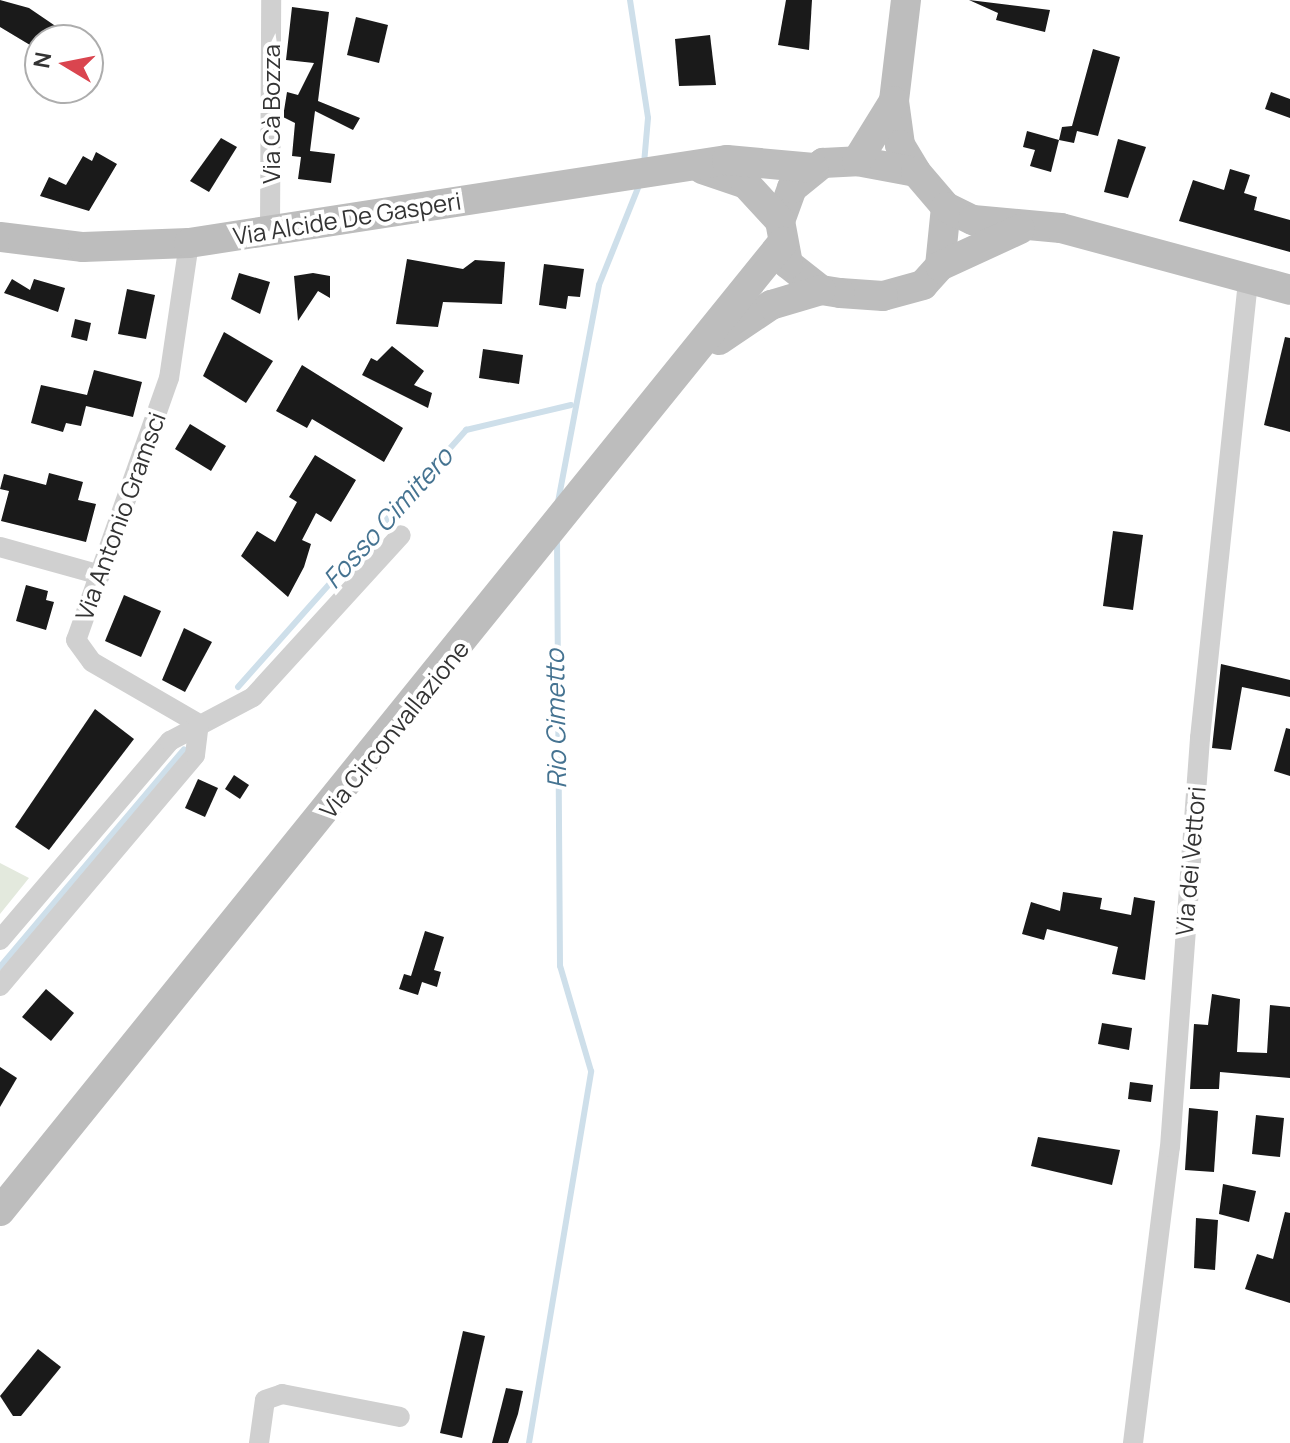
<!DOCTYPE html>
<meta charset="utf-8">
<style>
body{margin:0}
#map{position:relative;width:1290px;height:1443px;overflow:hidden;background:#fff;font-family:Manrope,sans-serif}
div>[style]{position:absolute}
.green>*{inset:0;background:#e3e9dd}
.stream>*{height:6px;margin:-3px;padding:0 3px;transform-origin:3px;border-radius:3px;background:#cedfea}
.building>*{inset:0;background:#1a1a1a}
.street>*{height:20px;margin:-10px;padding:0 10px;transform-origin:10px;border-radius:10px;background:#d0d0d0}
.secondary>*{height:30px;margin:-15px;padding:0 15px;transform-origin:15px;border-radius:15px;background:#bdbdbd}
span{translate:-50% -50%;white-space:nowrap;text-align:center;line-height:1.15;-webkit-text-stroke:8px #fff;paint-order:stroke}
.street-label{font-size:24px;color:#333}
.water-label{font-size:26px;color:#457391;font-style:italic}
.north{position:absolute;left:24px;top:24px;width:80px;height:80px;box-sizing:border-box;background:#fff;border:2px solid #adadad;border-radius:50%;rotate:280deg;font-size:22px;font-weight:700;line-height:32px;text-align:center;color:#333}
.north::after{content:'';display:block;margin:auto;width:28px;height:36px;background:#da454f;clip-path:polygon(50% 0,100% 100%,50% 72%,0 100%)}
</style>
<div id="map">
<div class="green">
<i style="clip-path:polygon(0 863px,29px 878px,0 914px)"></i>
</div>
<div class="stream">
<i style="left:630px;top:0;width:119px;rotate:81.3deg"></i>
<i style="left:648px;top:118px;width:46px;rotate:95deg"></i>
<i style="left:558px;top:502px;width:221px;rotate:-79.3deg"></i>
<i style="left:599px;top:285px;width:110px;rotate:-68.1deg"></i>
<i style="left:238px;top:687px;width:344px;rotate:-48.4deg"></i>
<i style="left:466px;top:430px;width:108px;rotate:-13.4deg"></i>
<i style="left:0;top:967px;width:285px;rotate:-49.8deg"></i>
<i style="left:529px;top:1443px;width:377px;rotate:-80.5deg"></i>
<i style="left:591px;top:1071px;width:109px;rotate:-106.4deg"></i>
<i style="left:560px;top:966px;width:425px;rotate:-90.4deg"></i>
</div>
<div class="building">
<i style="clip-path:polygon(0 0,29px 8px,76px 40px,40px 40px,40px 51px,0 27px)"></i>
<i style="clip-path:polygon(786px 0,812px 0,809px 50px,778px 45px)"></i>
<i style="clip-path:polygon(969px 0,1050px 10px,1045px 32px,996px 20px,998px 13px)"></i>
<i style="clip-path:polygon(292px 7px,329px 12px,318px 101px,360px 118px,353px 130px,315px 111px,310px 151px,335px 154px,331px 183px,298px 179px,301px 157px,292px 156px,295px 123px,283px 117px,287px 92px,298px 95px,314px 63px,286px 60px)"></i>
<i style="clip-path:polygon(356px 17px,388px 25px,379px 63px,347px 55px)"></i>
<i style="clip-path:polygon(710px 35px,716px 85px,679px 86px,675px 39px)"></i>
<i style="clip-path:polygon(1093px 49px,1120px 57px,1098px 136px,1077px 131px,1074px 143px,1059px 140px,1062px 127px,1072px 126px)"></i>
<i style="clip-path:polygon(1271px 92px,1290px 99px,1290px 118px,1265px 109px)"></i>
<i style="clip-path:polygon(1027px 131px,1059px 140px,1051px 172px,1030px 166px,1035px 150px,1023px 147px)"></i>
<i style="clip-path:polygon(221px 138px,237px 147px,209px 192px,190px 181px)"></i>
<i style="clip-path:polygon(1118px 139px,1146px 147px,1128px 198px,1104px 192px)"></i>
<i style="clip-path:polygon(96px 152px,117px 164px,89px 211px,40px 196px,49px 177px,66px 185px,83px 156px,92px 161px)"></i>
<i style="clip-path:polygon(1230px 169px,1250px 175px,1244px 193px,1257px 197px,1254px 210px,1290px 220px,1290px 252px,1179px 221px,1193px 180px,1224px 190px)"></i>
<i style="clip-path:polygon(407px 259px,463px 269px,475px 260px,505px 262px,502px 304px,443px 302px,438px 327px,396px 324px)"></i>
<i style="clip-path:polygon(544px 264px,584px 269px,580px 297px,568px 296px,566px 309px,539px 305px)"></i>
<i style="clip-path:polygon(239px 273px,270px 282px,260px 314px,231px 299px)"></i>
<i style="clip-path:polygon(313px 273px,330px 276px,330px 298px,318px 291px,298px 321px,294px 276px)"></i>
<i style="clip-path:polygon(12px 279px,30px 290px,34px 279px,65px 288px,58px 312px,4px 293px)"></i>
<i style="clip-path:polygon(127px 289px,155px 295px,146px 339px,118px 334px)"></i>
<i style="clip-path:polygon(75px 319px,91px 323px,87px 341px,71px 337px)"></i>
<i style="clip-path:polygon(224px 332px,273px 361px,246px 403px,203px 376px)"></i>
<i style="clip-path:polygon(1285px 337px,1290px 338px,1290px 432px,1264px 425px)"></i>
<i style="clip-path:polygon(392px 346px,424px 371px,414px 385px,432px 393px,428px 408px,362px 375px,371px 358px,377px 361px)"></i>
<i style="clip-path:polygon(483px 349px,523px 355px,519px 384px,479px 378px)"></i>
<i style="clip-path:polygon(302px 365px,403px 428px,384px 462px,312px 419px,307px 428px,276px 411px)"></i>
<i style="clip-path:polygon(94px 370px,142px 382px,133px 417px,86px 406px,81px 426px,66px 423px,63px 432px,31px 423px,41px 385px,87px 395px)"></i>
<i style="clip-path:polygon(190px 424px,226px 446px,211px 471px,175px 449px)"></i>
<i style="clip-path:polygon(315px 455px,356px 480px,331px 522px,316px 513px,302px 540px,311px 544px,304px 567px,288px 597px,241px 556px,257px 531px,275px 542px,297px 502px,289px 497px)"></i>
<i style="clip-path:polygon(49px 473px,83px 482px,78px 500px,96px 504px,86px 542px,1px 521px,9px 491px,0 489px,4px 474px,46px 485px)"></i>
<i style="clip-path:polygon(1113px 531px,1143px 535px,1133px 610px,1103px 606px)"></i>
<i style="clip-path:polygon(26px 585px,48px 591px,46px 600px,54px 602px,46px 630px,16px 621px)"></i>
<i style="clip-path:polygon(124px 595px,161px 611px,141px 657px,105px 641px)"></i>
<i style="clip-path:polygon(184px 628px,212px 642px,185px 692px,162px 680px)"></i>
<i style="clip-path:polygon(1221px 664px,1290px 680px,1290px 697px,1242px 687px,1231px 750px,1212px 748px)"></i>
<i style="clip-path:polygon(95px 709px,134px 739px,49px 850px,15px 827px)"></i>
<i style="clip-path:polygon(1286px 728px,1290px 729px,1290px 776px,1274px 771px)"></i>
<i style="clip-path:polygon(234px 775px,249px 785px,240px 799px,225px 789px)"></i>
<i style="clip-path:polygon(198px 779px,218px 788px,205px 817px,185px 808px)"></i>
<i style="clip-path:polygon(1063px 892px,1102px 898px,1100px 909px,1131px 915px,1134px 897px,1155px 901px,1145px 980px,1112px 974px,1118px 947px,1047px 929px,1044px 940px,1022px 934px,1031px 902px,1060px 911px)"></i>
<i style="clip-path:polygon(425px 931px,444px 937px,434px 970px,441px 972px,437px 987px,422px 982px,418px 995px,399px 989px,404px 974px,411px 976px)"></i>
<i style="clip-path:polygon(46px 989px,74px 1013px,51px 1041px,22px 1017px)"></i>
<i style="clip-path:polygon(1212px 994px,1240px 999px,1237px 1052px,1267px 1053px,1270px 1005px,1290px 1007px,1290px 1078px,1220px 1072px,1219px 1089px,1190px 1089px,1194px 1024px,1208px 1025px)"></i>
<i style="clip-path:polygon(1102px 1023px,1132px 1028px,1129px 1050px,1098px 1044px)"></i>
<i style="clip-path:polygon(0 1067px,17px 1078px,0 1107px)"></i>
<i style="clip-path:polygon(1130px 1082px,1153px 1085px,1151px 1102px,1128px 1099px)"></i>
<i style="clip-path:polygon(1189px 1108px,1218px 1111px,1214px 1172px,1185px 1170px)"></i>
<i style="clip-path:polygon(1256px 1115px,1284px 1118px,1280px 1157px,1252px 1154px)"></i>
<i style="clip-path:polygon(1038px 1137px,1120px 1150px,1112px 1185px,1031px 1166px)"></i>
<i style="clip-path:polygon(1223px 1184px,1256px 1191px,1249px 1222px,1219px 1214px)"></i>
<i style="clip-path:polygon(1285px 1212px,1290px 1213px,1290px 1303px,1245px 1289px,1257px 1254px,1273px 1259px)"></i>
<i style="clip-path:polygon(1196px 1218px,1218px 1220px,1215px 1270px,1194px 1268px)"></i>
<i style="clip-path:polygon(463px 1331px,485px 1336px,462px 1438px,440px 1433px)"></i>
<i style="clip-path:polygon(38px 1349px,61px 1367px,21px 1416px,13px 1416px,0 1396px)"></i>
<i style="clip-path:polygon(506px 1388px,523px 1391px,518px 1414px,508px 1443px,492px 1443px)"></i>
</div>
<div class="street">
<i style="left:270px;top:228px;width:228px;rotate:-89.7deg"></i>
<i style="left:189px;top:243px;width:136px;rotate:98.4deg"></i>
<i style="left:169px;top:378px;width:278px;rotate:109.5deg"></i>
<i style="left:76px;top:640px;width:27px;rotate:54deg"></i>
<i style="left:92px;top:662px;width:124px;rotate:30.1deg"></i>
<i style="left:0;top:547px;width:104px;rotate:15.6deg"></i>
<i style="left:0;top:940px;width:262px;rotate:-49.5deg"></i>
<i style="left:170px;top:741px;width:94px;rotate:-27.9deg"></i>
<i style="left:253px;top:697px;width:219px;rotate:-47.6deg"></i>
<i style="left:0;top:986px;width:302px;rotate:-49.8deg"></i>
<i style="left:195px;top:755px;width:31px;rotate:-83deg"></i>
<i style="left:259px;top:1443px;width:43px;rotate:-82.1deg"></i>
<i style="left:265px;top:1400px;width:18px;rotate:-19deg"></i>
<i style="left:282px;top:1394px;width:120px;rotate:11deg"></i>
<i style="left:1133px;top:1443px;width:298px;rotate:-82.9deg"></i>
<i style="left:1170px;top:1147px;width:410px;rotate:-85.8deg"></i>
<i style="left:1200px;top:738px;width:462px;rotate:-84deg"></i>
</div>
<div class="secondary">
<i style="left:906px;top:0;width:102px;rotate:96.8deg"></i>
<i style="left:894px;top:101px;width:44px;rotate:82.2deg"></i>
<i style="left:900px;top:145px;width:31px;rotate:59deg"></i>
<i style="left:857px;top:161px;width:60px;rotate:10.6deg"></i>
<i style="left:916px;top:172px;width:46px;rotate:49.4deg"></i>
<i style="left:946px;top:207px;width:59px;rotate:95.8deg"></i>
<i style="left:940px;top:266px;width:25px;rotate:132deg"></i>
<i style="left:923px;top:285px;width:41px;rotate:164.6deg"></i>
<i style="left:883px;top:296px;width:43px;rotate:-176deg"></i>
<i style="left:840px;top:293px;width:19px;rotate:-171deg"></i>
<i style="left:821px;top:290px;width:42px;rotate:-141.8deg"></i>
<i style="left:788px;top:264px;width:44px;rotate:-100.5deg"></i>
<i style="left:780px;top:221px;width:35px;rotate:-70deg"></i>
<i style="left:792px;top:188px;width:40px;rotate:-39deg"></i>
<i style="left:823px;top:163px;width:34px;rotate:-3deg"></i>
<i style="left:857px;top:161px;width:70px;rotate:-58.3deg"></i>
<i style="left:702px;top:169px;width:46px;rotate:18.8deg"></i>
<i style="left:746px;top:184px;width:50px;rotate:47.4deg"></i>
<i style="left:946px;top:207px;width:30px;rotate:26deg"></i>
<i style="left:973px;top:220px;width:88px;rotate:5.2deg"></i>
<i style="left:1061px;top:228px;width:237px;rotate:15.1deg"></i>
<i style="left:0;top:237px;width:84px;rotate:6.9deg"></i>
<i style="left:83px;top:247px;width:106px;rotate:-2.2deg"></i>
<i style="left:189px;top:243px;width:544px;rotate:-8.77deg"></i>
<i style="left:727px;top:160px;width:87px;rotate:5.3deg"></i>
<i style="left:940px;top:266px;width:88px;rotate:-24.8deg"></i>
<i style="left:719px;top:340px;width:63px;rotate:-33.9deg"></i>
<i style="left:771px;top:305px;width:52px;rotate:-16.7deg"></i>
<i style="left:0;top:1211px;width:1246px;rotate:-51.06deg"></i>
</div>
<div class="street-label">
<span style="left:271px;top:114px;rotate:-90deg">Via Cà Bozza</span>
<span style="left:347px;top:218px;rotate:-9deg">Via Alcide De Gasperi</span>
<span style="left:120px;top:516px;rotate:-70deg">Via Antonio Gramsci</span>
<span style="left:394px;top:729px;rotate:-51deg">Via Circonvallazione</span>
<span style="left:1190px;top:861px;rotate:-85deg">Via dei Vettori</span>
</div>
<div class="water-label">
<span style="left:388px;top:518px;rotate:-48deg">Fosso Cimitero</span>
<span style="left:556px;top:719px;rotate:-91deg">Rio Cimetto</span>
</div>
<div class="north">N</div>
</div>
